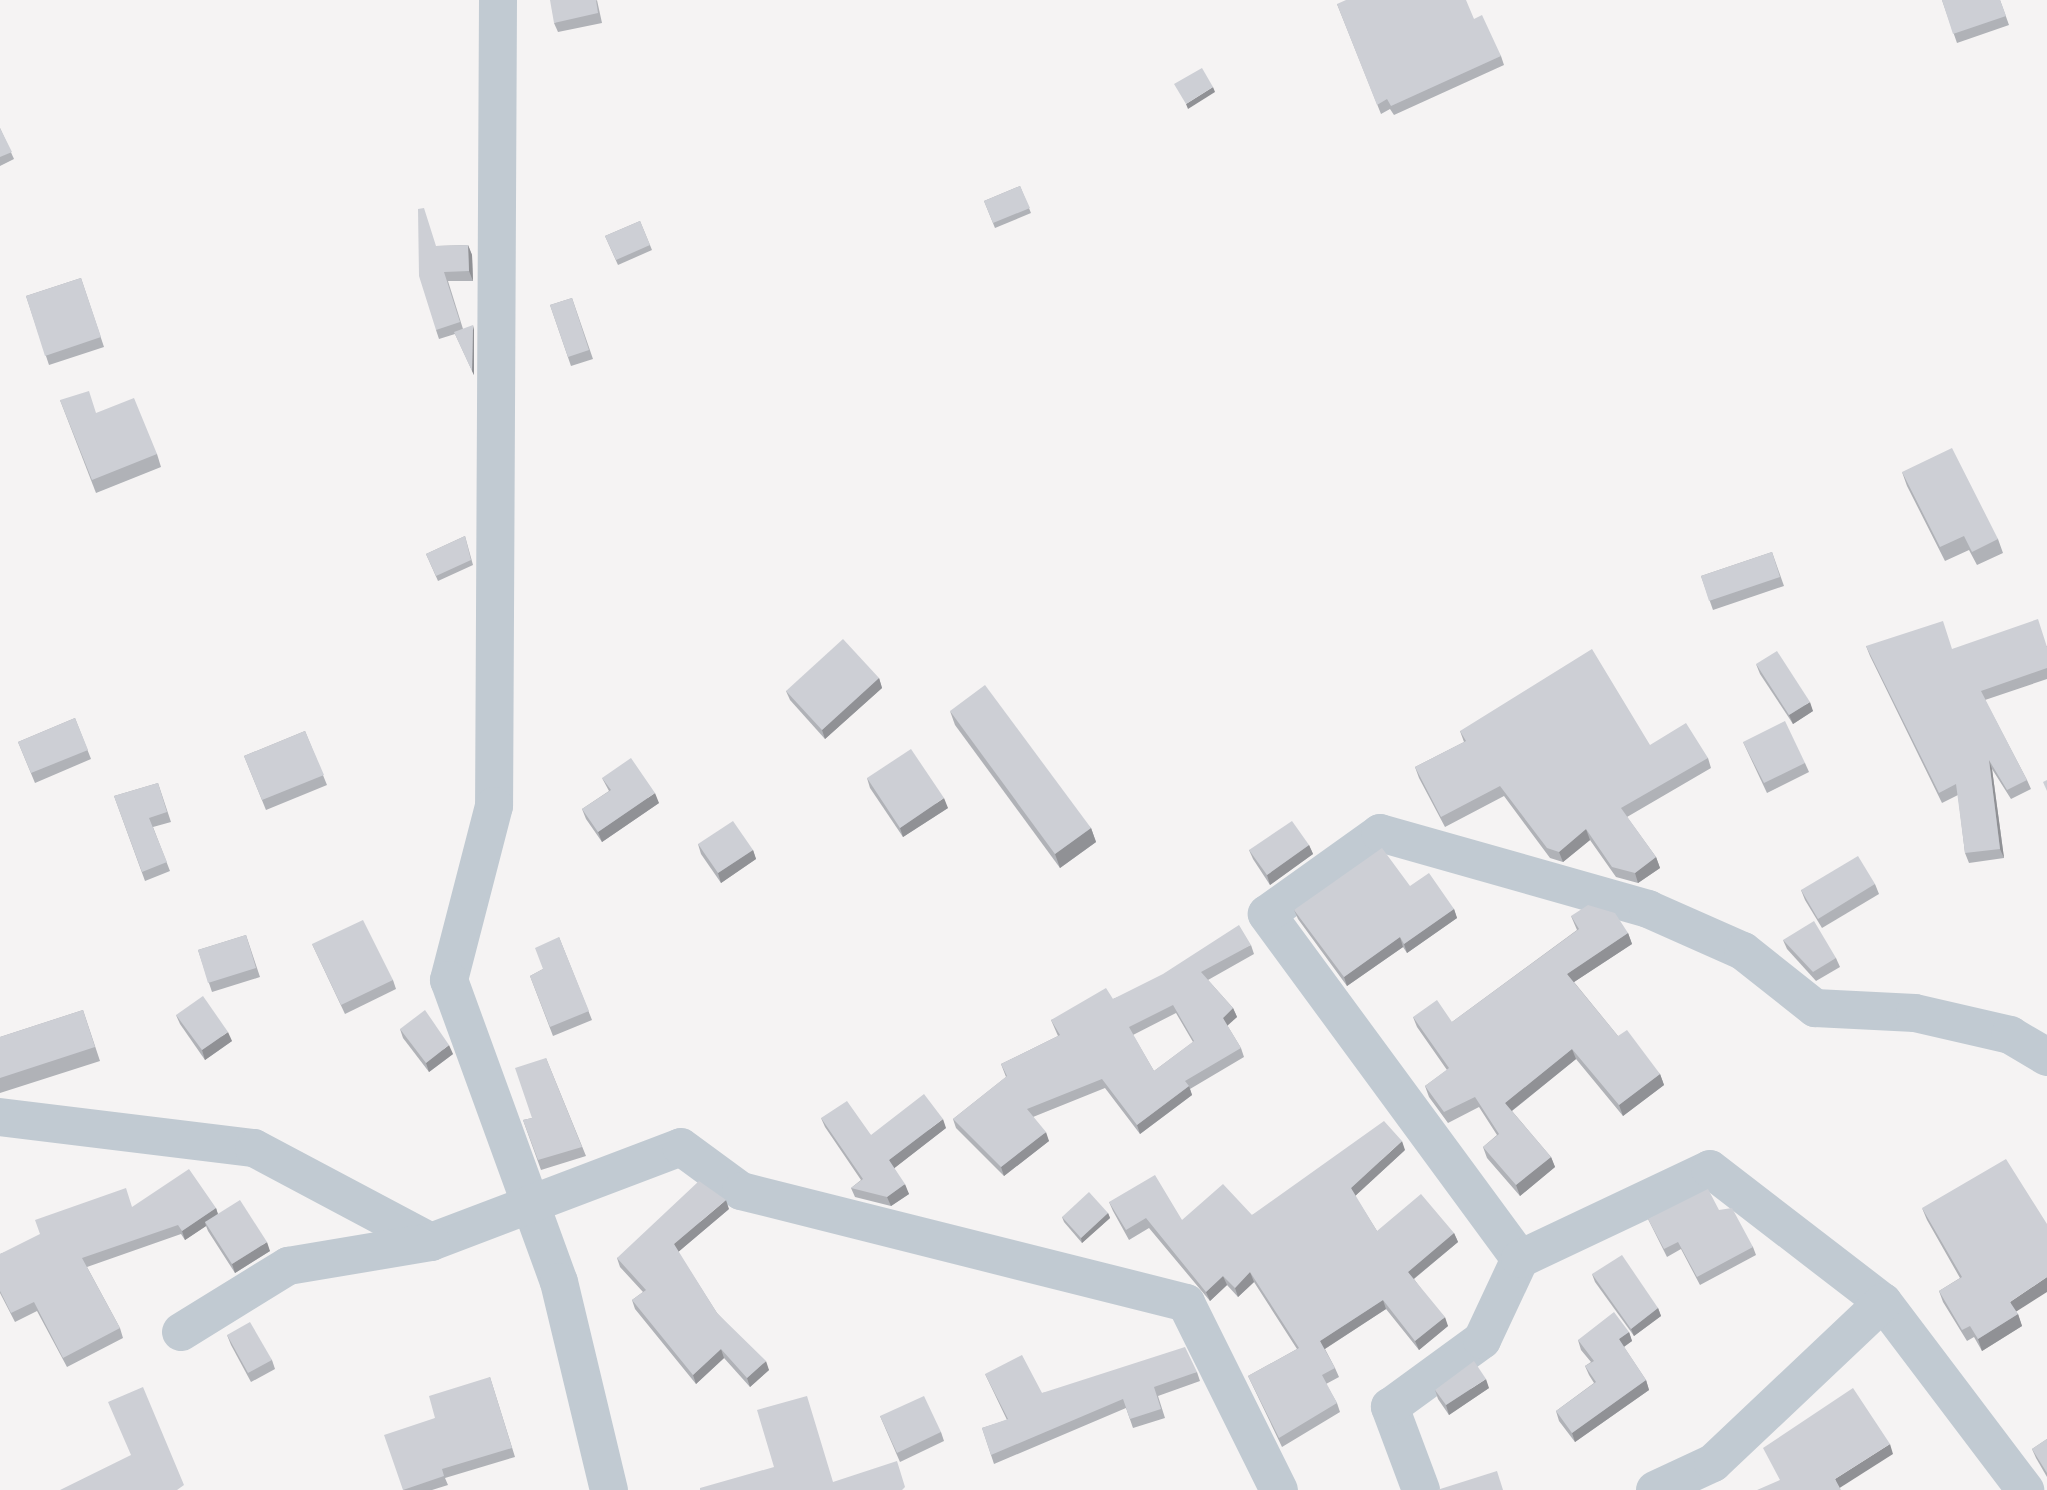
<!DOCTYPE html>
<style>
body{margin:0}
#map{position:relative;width:2047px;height:1490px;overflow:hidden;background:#f5f3f3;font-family:"PT Sans",sans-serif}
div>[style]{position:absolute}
.minor>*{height:38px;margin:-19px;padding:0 19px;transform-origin:19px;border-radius:19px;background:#c1cad2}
.wall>*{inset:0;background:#b0b2b7}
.shaded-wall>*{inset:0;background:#909195}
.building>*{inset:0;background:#cdcfd5}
span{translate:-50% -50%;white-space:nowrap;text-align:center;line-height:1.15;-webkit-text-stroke:8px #fff;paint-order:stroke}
</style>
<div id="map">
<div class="minor">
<i style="left:498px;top:0;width:806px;rotate:90.28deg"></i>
<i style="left:494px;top:806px;width:180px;rotate:104.5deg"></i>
<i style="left:449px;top:980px;width:321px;rotate:70deg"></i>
<i style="left:559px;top:1282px;width:214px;rotate:76.5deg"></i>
<i style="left:0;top:1117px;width:256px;rotate:7deg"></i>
<i style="left:254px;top:1148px;width:200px;rotate:28deg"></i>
<i style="left:431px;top:1242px;width:267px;rotate:-20.8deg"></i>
<i style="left:681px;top:1147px;width:74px;rotate:36.3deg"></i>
<i style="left:741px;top:1191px;width:459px;rotate:14.1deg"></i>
<i style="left:1186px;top:1303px;width:209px;rotate:63.6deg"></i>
<i style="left:1520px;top:1259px;width:428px;rotate:-126.3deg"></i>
<i style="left:1267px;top:914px;width:139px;rotate:-35.6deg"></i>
<i style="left:1380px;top:833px;width:279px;rotate:15.8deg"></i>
<i style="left:1648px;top:909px;width:104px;rotate:23.9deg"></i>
<i style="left:1743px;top:951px;width:92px;rotate:38.4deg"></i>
<i style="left:1815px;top:1008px;width:100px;rotate:2.9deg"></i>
<i style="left:1915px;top:1013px;width:98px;rotate:13deg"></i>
<i style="left:2010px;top:1035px;width:43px;rotate:30.7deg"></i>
<i style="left:181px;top:1332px;width:126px;rotate:-31.7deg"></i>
<i style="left:288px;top:1266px;width:145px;rotate:-9.5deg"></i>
<i style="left:1421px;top:1490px;width:89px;rotate:-110.5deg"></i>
<i style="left:1390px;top:1407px;width:114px;rotate:-36.1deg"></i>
<i style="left:1482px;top:1340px;width:89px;rotate:-64.9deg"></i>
<i style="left:1520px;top:1259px;width:210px;rotate:-25.3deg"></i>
<i style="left:1710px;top:1169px;width:218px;rotate:37.6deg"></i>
<i style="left:1883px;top:1302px;width:236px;rotate:52.9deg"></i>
<i style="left:1655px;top:1490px;width:64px;rotate:-25deg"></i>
<i style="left:1713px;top:1463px;width:234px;rotate:-43.4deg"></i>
</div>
<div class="wall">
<i style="clip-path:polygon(597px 0,602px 23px,558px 32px,554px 23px)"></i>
<i style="clip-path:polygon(1942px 0,2000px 0,2009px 25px,1957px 43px)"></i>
<i style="clip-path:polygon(1337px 4px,1474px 19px,1501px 56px,1504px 65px,1394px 115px,1390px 109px,1381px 114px)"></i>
<i style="clip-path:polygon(0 128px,14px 159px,0 166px)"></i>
<i style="clip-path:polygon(1020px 186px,1031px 213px,995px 228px,984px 201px)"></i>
<i style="clip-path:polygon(640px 221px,652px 250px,618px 265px,605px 236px)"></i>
<i style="clip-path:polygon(468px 245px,472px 255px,473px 281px,448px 281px,463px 329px,474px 330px,474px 375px,455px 334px,439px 339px,436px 330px,436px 246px)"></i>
<i style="clip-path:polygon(81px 278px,104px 347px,49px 365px,26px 296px)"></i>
<i style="clip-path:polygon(572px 298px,593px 359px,571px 366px,550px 305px)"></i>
<i style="clip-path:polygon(60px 400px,157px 454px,161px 467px,96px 493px)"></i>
<i style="clip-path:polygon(1902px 472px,1998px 539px,2003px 553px,1977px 565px,1969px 550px,1945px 561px,1907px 486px)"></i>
<i style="clip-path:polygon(465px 536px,473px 565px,438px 581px,426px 554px)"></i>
<i style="clip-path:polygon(1772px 552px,1784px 586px,1713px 610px,1701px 576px)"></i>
<i style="clip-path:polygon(1866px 646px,1952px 649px,2047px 646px,2047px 679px,1985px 700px,2027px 780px,2031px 789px,2011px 799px,1992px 769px,2004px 858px,1969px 863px,1965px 853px,1958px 795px,1942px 803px,1870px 656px)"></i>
<i style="clip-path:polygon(1756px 664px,1813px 711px,1793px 724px,1760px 674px)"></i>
<i style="clip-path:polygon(879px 678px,882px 688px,825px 739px,790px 700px,786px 691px)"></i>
<i style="clip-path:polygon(950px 711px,1091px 828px,1096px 842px,1060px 868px,955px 725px)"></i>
<i style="clip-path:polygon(75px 718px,91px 759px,35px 783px,18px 742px)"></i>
<i style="clip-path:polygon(305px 731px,327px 785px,266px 810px,244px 756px)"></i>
<i style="clip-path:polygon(1460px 731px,1650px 745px,1708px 758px,1711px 768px,1627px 817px,1656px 857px,1660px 868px,1638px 883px,1616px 877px,1590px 840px,1563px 862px,1550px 858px,1504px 796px,1445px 827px,1419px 778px,1415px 767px,1464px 742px)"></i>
<i style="clip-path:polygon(1743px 742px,1805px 763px,1809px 772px,1767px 793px)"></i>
<i style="clip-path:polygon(602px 778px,659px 803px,602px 842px,586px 819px,582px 809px,609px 791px)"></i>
<i style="clip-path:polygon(867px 778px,948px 808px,903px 837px,870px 788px)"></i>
<i style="clip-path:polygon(158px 783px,171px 822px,153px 827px,170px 871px,145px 881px,114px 796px)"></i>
<i style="clip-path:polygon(698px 844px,753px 850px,756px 859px,721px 883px,701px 854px)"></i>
<i style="clip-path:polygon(1309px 845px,1313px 854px,1270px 885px,1253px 859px,1249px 850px)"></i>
<i style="clip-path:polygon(1875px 884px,1879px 894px,1822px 928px,1805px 900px,1801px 890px)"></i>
<i style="clip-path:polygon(1410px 886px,1454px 909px,1457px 918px,1407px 953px,1403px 947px,1347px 986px,1298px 919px,1294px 910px)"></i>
<i style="clip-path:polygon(1571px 916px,1628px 933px,1632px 944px,1574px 982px,1618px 1036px,1660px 1074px,1664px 1085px,1623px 1116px,1576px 1059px,1512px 1111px,1551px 1157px,1555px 1167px,1520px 1196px,1487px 1158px,1483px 1147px,1497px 1135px,1479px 1107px,1448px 1123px,1429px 1097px,1425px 1086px,1447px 1070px,1417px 1027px,1413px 1017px,1452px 1022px,1577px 930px)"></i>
<i style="clip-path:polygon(246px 935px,260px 977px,212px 992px,198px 950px)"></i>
<i style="clip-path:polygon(559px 937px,592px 1020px,553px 1036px,530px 976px,543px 969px)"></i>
<i style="clip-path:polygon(1783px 940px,1836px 958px,1840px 967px,1816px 981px,1787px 949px)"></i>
<i style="clip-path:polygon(312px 944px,393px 980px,396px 989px,345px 1014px)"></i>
<i style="clip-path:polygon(evenodd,1251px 945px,1254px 954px,1208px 980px,1233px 1008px,1237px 1017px,1227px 1025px,1241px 1048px,1244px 1057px,1190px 1089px,1192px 1095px,1140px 1134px,1105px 1088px,1033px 1117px,1049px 1141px,1004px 1176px,956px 1128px,953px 1119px,1006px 1077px,1001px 1064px,1058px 1036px,1051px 1020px,1113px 999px,1251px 945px,1176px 1013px,1193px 1042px,1154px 1071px,1133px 1035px,1176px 1013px)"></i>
<i style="clip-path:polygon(83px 1010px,100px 1061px,0 1093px,0 1037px)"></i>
<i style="clip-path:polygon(176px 1015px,232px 1041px,205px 1060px,180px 1024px)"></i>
<i style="clip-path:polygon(400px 1029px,453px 1054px,429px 1072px,403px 1038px)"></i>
<i style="clip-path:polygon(546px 1058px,586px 1156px,541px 1170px,523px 1120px,532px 1118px)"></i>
<i style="clip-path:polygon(821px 1118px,871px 1135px,946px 1128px,894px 1168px,909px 1194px,891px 1206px,855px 1197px,851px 1188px,861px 1180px,825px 1127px)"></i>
<i style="clip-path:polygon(1405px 1150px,1355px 1196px,1377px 1231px,1454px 1233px,1458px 1242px,1414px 1279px,1448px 1326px,1419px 1350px,1386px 1309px,1325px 1349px,1335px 1368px,1339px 1377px,1326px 1384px,1337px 1403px,1340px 1412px,1282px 1447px,1248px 1376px,1297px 1349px,1254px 1282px,1238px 1297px,1227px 1285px,1210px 1301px,1149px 1228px,1129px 1240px,1113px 1211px,1109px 1202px,1182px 1220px,1252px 1215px)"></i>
<i style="clip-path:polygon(132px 1207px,216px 1208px,218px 1214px,270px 1251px,235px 1273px,208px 1231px,206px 1226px,185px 1240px,181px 1234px,87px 1267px,120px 1328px,123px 1338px,67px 1367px,37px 1311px,15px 1322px,0 1293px,0 1254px)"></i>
<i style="clip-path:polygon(1922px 1208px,2018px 1314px,2022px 1326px,1982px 1351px,1974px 1337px,1967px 1341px,1943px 1302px,1939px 1291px,1960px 1278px,1927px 1220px)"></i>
<i style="clip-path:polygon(729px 1209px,678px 1252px,717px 1313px,769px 1370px,750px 1387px,724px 1358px,696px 1384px,635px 1309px,632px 1300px,643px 1292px,620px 1267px,617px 1258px)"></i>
<i style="clip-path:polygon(1719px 1210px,1753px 1247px,1756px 1255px,1700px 1285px,1681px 1249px,1667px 1257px,1648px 1219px)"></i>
<i style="clip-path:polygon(1108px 1213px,1110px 1218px,1082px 1243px,1064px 1222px,1062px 1217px)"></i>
<i style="clip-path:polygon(1592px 1274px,1658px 1308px,1661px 1316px,1634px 1336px,1595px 1282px)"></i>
<i style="clip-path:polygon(1629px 1332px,1632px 1341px,1624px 1347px,1646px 1380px,1649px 1390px,1575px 1442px,1559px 1421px,1556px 1411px,1594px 1383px,1589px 1375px,1585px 1366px,1591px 1362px,1581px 1350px,1578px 1340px)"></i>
<i style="clip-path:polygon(227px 1335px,272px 1360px,275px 1369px,251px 1382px,231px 1345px)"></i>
<i style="clip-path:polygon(1197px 1372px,1200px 1381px,1158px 1396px,1165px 1418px,1133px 1428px,1126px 1408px,994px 1464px,982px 1428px,1007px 1420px,985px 1374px,1042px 1393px)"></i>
<i style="clip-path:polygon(490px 1377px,515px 1457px,445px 1478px,448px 1485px,432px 1490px,403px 1490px,435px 1418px)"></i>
<i style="clip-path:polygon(1489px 1388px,1449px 1415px,1438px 1399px,1435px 1390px)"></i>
<i style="clip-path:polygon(880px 1416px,941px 1432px,944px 1441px,900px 1462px)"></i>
<i style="clip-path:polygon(2047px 1439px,2047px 1477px,2036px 1458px,2032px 1449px)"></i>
</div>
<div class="shaded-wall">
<i style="clip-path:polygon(1213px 87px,1215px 92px,1188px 109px,1186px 104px)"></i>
<i style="clip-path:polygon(468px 245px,472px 255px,473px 281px,469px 271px)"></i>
<i style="clip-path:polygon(473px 325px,474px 330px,474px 375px,472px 371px)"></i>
<i style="clip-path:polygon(879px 678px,882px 688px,825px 739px,822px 730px)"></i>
<i style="clip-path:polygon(1810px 702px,1813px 711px,1793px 724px,1789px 715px)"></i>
<i style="clip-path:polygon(1989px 760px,1992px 769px,2004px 858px,2000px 849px)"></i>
<i style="clip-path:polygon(655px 793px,659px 803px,602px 842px,598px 832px)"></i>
<i style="clip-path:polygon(944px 798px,948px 808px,903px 837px,900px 828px)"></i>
<i style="clip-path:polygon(1091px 828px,1096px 842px,1060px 868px,1055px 854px)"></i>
<i style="clip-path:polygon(1586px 829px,1590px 840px,1563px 862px,1559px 852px)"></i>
<i style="clip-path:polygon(1309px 845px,1313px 854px,1270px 885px,1267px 875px)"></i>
<i style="clip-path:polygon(753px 850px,756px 859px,721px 883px,718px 873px)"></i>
<i style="clip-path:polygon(1656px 857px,1660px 868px,1638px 883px,1635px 873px)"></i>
<i style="clip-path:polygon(1454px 909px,1457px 918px,1407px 953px,1404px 944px)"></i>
<i style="clip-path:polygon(1628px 933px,1632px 944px,1571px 984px,1567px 974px)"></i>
<i style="clip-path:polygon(1400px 937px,1403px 947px,1347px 986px,1344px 977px)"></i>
<i style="clip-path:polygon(1233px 1008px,1237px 1017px,1226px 1027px,1223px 1018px)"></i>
<i style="clip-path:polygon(228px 1032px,232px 1041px,205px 1060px,202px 1050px)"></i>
<i style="clip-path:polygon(449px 1045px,453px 1054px,429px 1072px,426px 1063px)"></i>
<i style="clip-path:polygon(1572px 1049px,1576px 1059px,1509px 1113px,1505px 1103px)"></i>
<i style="clip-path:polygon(1660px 1074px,1664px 1085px,1623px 1116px,1619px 1105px)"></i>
<i style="clip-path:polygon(1189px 1086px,1192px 1095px,1140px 1134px,1137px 1125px)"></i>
<i style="clip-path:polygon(943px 1119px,946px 1128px,892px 1170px,889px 1160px)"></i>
<i style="clip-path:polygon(1046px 1132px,1049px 1141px,1004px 1176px,1001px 1167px)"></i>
<i style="clip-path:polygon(1402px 1141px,1405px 1150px,1354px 1197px,1351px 1188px)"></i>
<i style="clip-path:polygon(1551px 1157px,1555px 1167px,1520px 1196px,1516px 1185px)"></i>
<i style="clip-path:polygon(905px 1184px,909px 1194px,891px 1206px,887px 1197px)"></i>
<i style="clip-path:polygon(726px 1200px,729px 1209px,677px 1253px,674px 1244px)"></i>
<i style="clip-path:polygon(216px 1208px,219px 1218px,205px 1222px,206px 1226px,185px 1240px,182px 1231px)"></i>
<i style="clip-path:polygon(1108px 1213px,1110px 1218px,1082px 1243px,1081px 1238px)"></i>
<i style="clip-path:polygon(1454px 1233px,1458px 1242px,1411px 1281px,1408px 1272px)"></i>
<i style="clip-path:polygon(267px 1242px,270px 1251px,235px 1273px,232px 1264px)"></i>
<i style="clip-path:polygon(1250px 1272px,1254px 1282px,1238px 1297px,1235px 1288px)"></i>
<i style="clip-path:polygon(1223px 1276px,1227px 1285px,1210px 1301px,1206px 1292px)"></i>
<i style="clip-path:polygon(2047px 1277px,2047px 1292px,2014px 1313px,2010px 1302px)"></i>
<i style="clip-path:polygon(1383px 1300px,1386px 1309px,1323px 1350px,1320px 1341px)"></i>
<i style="clip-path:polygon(1658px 1308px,1661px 1316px,1634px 1336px,1631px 1329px)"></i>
<i style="clip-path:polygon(2018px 1314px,2022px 1326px,1982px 1351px,1978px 1339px)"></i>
<i style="clip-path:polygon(1445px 1317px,1448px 1326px,1419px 1350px,1415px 1341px)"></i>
<i style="clip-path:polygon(1629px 1332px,1632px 1341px,1622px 1348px,1619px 1339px)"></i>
<i style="clip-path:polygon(721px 1349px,724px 1358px,696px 1384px,693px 1375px)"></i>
<i style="clip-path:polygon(766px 1361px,769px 1370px,750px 1387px,747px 1378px)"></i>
<i style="clip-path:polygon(1486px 1379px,1489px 1388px,1449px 1415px,1446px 1405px)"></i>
<i style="clip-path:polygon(1646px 1380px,1649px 1390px,1575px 1442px,1572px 1433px)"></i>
<i style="clip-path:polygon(1890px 1444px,1893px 1454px,1838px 1489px,1835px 1479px)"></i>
</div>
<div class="building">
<i style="clip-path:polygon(550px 0,596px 0,598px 13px,554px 23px)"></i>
<i style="clip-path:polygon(1346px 0,1466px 0,1474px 19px,1482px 15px,1501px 56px,1391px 106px,1387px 99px,1377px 105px,1337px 4px)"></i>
<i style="clip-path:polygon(1942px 0,2000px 0,2006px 16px,1953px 34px)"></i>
<i style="clip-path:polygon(1202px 68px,1213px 87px,1186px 104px,1174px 84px)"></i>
<i style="clip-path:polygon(0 128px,12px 152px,0 157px)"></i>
<i style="clip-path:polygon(1020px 186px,1030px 208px,993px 223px,984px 201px)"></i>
<i style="clip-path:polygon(424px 208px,436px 246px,468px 245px,469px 271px,444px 272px,460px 322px,436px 330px,419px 276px,418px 209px)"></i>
<i style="clip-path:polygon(640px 221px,650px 245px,616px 260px,605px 236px)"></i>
<i style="clip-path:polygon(81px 278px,101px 337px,45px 356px,26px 296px)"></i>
<i style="clip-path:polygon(572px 298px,589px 350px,568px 357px,550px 305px)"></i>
<i style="clip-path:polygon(473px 325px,472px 371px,454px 332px)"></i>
<i style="clip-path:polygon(89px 391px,96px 413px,134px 398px,157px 454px,92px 480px,60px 400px)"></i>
<i style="clip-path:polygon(1952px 448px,1998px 539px,1972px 552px,1964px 536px,1940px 547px,1902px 472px)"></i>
<i style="clip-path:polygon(465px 536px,471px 560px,436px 576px,426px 554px)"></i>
<i style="clip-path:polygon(1772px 552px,1780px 577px,1709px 601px,1701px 576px)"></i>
<i style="clip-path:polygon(2038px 619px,2047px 647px,2047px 668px,1981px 691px,2027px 780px,2007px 790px,1989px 760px,2000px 849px,1965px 853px,1956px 784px,1939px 793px,1866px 646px,1943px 621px,1952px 649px)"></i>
<i style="clip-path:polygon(843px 639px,879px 678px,822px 730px,786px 691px)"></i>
<i style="clip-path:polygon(1592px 649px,1650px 745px,1686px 723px,1708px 758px,1621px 808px,1656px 857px,1635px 873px,1612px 867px,1586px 829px,1559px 852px,1547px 848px,1500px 786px,1441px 817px,1415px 767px,1466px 741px,1460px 731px)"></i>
<i style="clip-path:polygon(1777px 651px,1810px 702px,1789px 715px,1756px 664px)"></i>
<i style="clip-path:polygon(985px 685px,1091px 828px,1055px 854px,950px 711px)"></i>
<i style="clip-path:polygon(75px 718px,88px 750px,31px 773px,18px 742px)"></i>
<i style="clip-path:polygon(1785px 721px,1805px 763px,1764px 783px,1743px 742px)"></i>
<i style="clip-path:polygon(305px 731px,324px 775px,262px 800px,244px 756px)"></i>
<i style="clip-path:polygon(911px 749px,944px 798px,900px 828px,867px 778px)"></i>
<i style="clip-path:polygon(631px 758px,655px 793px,598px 832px,582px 809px,611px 790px,602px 778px)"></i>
<i style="clip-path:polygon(2047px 780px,2047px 791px,2043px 782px)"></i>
<i style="clip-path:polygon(158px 783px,167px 812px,149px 818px,167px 862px,142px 872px,114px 796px)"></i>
<i style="clip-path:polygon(733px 821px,753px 850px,718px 873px,698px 844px)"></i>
<i style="clip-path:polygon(1292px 821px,1309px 845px,1267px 875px,1249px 850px)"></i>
<i style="clip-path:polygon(1382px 848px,1410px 886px,1429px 873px,1454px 909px,1404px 944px,1400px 937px,1344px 977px,1294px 910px)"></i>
<i style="clip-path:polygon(1858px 856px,1875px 884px,1818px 919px,1801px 890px)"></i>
<i style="clip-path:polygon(1588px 905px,1615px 913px,1628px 933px,1567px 974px,1618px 1036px,1627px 1030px,1660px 1074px,1619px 1105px,1572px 1049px,1505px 1103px,1551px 1157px,1516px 1185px,1483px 1147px,1499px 1134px,1475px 1097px,1444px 1112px,1425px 1086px,1449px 1068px,1413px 1017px,1437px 1000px,1452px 1022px,1579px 929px,1571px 916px)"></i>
<i style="clip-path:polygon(363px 920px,393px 980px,341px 1005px,312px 944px)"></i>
<i style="clip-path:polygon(1814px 921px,1836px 958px,1813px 972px,1783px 940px)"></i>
<i style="clip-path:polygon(evenodd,1239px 925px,1251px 945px,1201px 972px,1233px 1008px,1223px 1018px,1241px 1048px,1185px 1081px,1189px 1086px,1137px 1125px,1102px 1079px,1027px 1109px,1046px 1132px,1001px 1167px,953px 1119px,1007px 1076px,1001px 1064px,1060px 1035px,1051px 1020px,1106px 988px,1113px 999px,1163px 974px,1239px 925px,1173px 1005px,1194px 1041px,1154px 1071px,1129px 1027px,1173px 1005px)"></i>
<i style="clip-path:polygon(246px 935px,256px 968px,208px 983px,198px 950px)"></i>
<i style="clip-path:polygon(559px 937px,589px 1011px,550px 1027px,530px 976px,543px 969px,535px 948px)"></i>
<i style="clip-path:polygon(203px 996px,228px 1032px,202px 1050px,176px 1015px)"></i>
<i style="clip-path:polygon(83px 1010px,95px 1047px,0 1078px,0 1037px)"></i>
<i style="clip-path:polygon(425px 1010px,449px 1045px,426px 1063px,400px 1029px)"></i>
<i style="clip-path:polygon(546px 1058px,582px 1147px,538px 1160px,523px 1120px,532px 1118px,515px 1068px)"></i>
<i style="clip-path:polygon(924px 1094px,943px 1119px,889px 1160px,905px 1184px,887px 1197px,851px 1188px,863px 1179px,821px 1118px,847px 1101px,871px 1135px)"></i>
<i style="clip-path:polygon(1384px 1121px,1402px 1141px,1351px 1188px,1377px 1231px,1421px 1194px,1454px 1233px,1408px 1272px,1445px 1317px,1415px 1341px,1383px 1300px,1320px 1341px,1335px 1368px,1322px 1375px,1337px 1403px,1279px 1438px,1248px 1376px,1299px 1348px,1250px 1272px,1235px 1288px,1223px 1276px,1206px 1292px,1146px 1218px,1126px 1230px,1109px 1202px,1155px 1175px,1182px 1220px,1223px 1184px,1252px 1215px)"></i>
<i style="clip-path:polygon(2006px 1159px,2047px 1224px,2047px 1277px,2010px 1302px,2018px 1314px,1978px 1339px,1970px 1326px,1962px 1330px,1939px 1291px,1962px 1277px,1922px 1208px)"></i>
<i style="clip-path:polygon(189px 1169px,216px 1208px,182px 1231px,178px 1225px,82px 1258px,120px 1328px,63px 1358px,34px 1302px,11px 1313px,0 1291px,0 1254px,40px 1234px,35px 1220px,126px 1188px,132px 1207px)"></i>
<i style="clip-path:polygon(699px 1181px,726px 1200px,674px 1244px,717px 1313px,766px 1361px,747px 1378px,721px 1349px,693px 1375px,632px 1300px,646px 1290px,617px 1258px)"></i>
<i style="clip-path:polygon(1708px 1189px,1719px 1210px,1732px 1208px,1753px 1247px,1697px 1277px,1678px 1242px,1664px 1249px,1648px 1219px)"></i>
<i style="clip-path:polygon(1089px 1192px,1108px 1213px,1081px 1238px,1062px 1217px)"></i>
<i style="clip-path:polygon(240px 1200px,267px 1242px,232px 1264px,205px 1222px)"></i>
<i style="clip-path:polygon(1622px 1255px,1658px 1308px,1631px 1329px,1592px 1274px)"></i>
<i style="clip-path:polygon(1614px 1312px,1629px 1332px,1619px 1339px,1646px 1380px,1572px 1433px,1556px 1411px,1596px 1382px,1585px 1366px,1594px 1361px,1578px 1340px)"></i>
<i style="clip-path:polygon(250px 1322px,272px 1360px,248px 1373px,227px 1335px)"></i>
<i style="clip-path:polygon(1185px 1347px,1197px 1372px,1154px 1387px,1161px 1409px,1130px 1419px,1123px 1399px,991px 1455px,982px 1428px,1008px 1419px,985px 1374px,1022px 1355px,1042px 1393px)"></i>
<i style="clip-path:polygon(1474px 1361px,1486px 1379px,1446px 1405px,1435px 1390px)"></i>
<i style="clip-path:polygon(490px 1377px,512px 1448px,442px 1469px,444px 1476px,403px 1490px,384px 1435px,435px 1418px,429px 1396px)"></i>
<i style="clip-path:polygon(143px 1387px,184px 1485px,177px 1490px,60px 1490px,131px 1455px,108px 1402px)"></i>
<i style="clip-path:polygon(1853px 1388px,1890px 1444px,1835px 1479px,1841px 1490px,1757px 1490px,1780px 1480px,1763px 1448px)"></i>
<i style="clip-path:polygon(807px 1396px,833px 1482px,897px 1461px,905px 1487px,902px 1490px,700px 1490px,700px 1488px,774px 1467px,757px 1410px)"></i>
<i style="clip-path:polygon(924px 1396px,941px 1432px,897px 1453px,880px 1416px)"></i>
<i style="clip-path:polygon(2047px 1439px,2047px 1473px,2032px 1449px)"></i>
<i style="clip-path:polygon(1497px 1471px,1503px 1490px,1437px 1490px)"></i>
</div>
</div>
